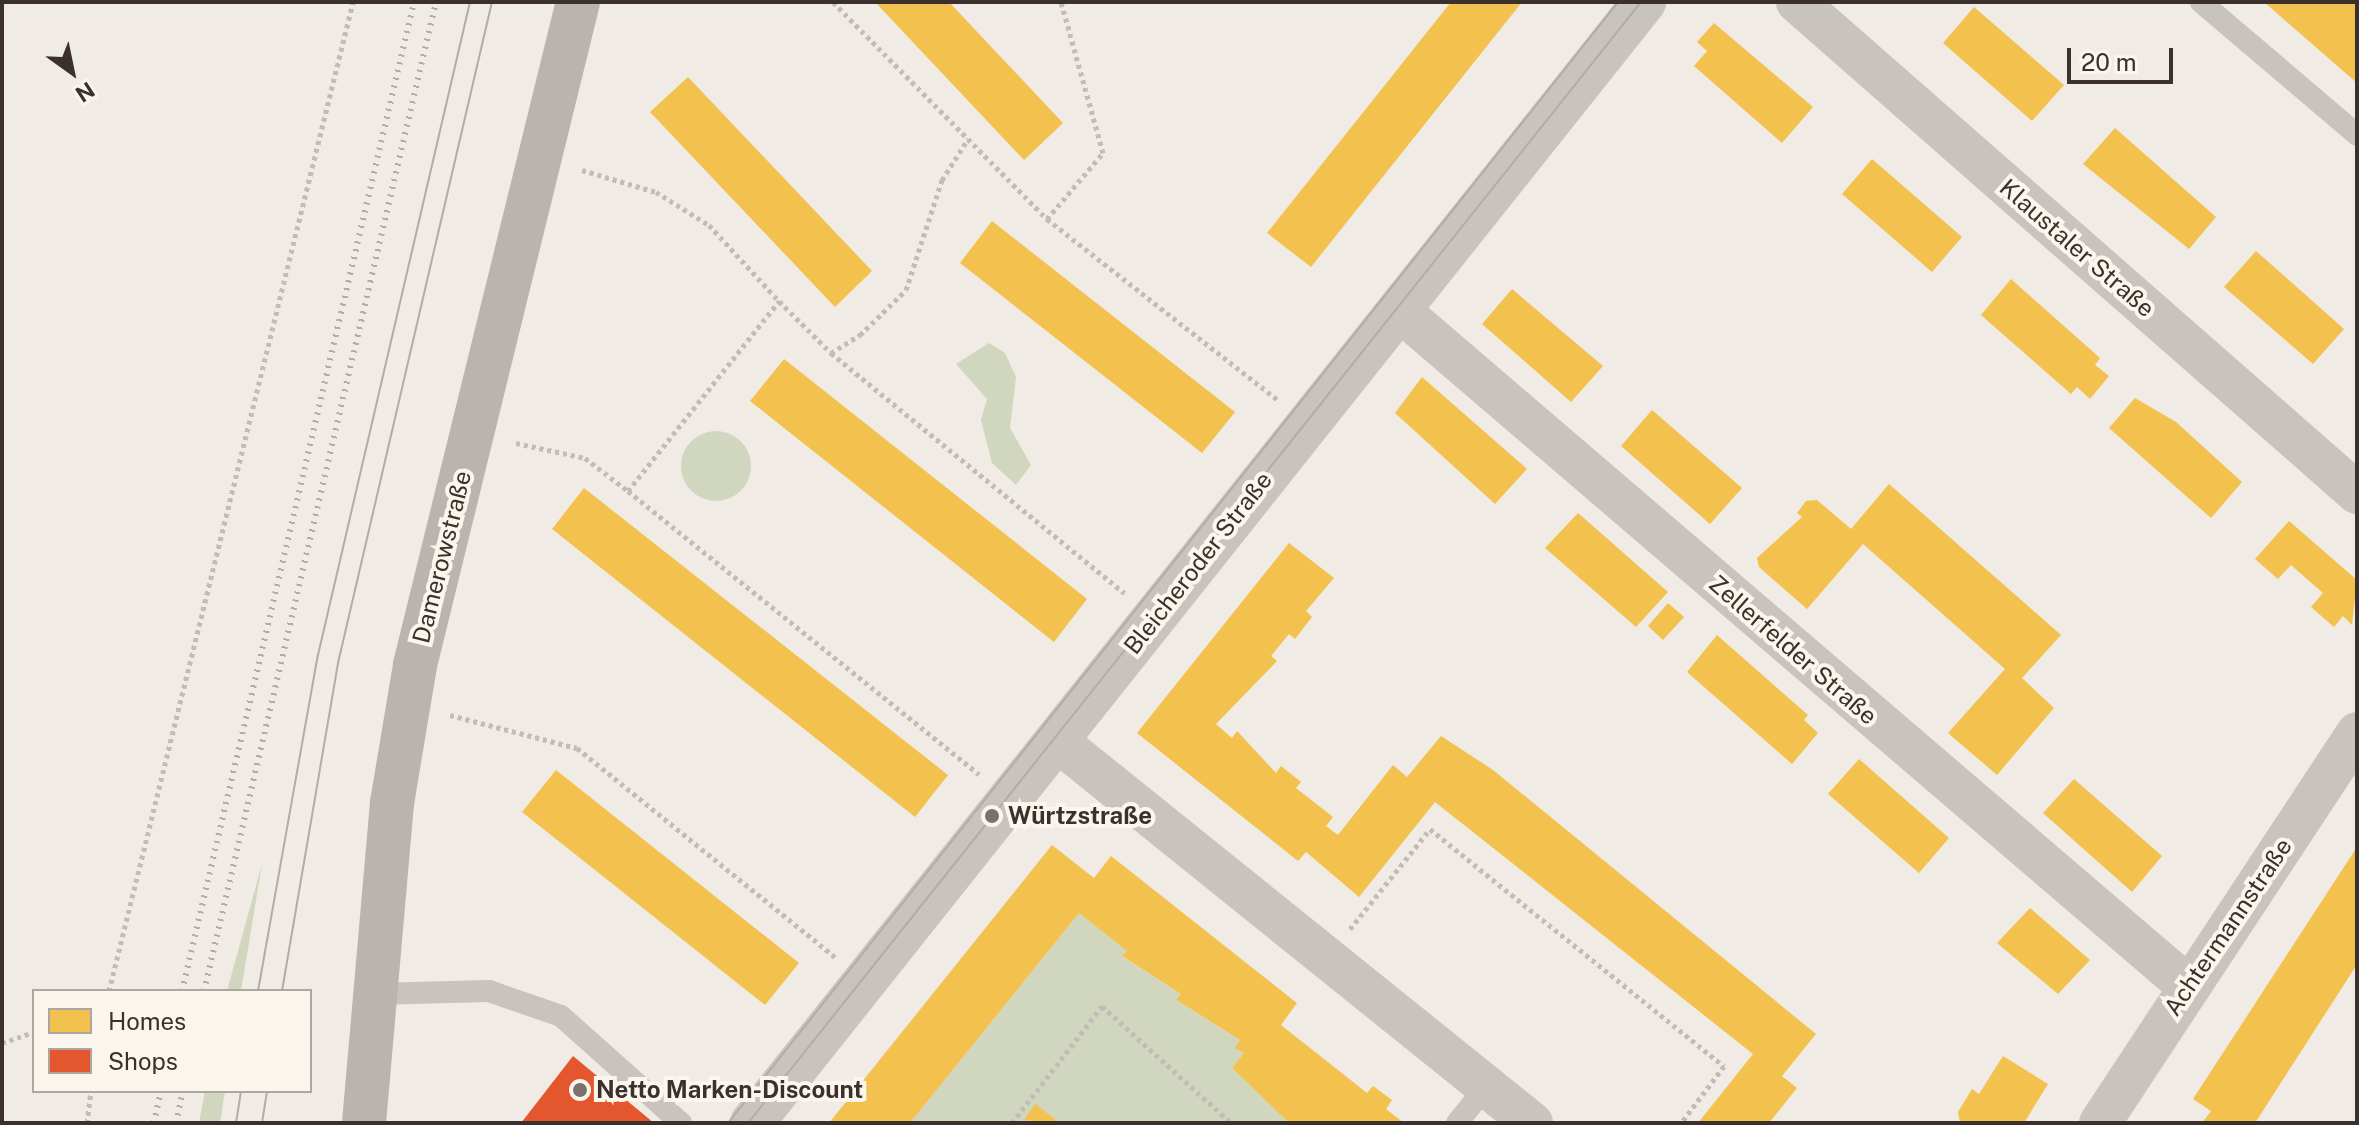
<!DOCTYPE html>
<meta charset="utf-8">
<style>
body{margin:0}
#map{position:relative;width:2359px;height:1125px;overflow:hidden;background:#f0ebe5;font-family:"Public Sans",sans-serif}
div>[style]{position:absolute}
.green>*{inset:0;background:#d1d6bf}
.round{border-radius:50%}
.homes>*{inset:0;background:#f2c14e}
.shops>*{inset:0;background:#e4572e}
.path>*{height:5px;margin-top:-2.5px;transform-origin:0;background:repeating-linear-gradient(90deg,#c2bbb6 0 4px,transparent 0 8px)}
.service>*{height:22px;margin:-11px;padding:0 11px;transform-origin:11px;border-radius:11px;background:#c9c3be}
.minor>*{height:42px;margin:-21px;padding:0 21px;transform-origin:21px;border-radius:21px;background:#c9c3be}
.tertiary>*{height:44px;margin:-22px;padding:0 22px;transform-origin:22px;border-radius:22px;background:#c9c3be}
.secondary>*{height:44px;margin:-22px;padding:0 22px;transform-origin:22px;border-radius:22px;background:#bab3ae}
.tram>*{height:2px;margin:-1px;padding:0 1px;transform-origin:1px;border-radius:1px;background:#b1aca8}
.rail>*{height:6px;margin-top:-3px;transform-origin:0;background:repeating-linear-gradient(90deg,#b1aca8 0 2px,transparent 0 8px)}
.dots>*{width:22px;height:22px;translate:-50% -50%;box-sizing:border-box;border:4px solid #fbf5ee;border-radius:50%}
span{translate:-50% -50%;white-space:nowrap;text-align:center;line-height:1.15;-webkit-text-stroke:8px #fbf5ee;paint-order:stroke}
.street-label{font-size:24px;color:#3b302b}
.poi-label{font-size:24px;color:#3b302b;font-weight:700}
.left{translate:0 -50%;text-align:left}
.frame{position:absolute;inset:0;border:4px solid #3b302b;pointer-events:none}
.legend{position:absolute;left:32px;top:989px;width:280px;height:104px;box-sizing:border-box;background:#fbf5ee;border:2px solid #aea6a0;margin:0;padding:10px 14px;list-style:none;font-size:24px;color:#3b302b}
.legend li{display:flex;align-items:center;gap:16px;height:40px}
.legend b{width:40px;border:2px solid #aea6a0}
.north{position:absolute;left:32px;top:32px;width:80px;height:80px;-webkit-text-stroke:6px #fbf5ee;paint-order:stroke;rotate:147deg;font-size:22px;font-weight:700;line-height:32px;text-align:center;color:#3b302b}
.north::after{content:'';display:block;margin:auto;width:28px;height:36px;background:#3b302b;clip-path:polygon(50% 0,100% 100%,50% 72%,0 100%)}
.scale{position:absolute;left:2067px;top:48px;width:106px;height:36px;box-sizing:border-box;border:4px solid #3b302b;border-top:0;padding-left:10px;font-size:24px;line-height:28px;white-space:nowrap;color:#3b302b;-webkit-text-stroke:6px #fbf5ee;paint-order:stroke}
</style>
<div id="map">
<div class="green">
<i style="clip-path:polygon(989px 343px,1005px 353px,1016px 377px,1010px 428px,1031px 465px,1016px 485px,992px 463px,981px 420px,987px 399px,956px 364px)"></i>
<i class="round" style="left:681px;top:431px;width:70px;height:70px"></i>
<i style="clip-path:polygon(262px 864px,241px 991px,227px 991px)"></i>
<i style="clip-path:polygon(1079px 913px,1127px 951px,1123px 957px,1181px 994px,1177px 1001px,1240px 1040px,1236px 1048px,1244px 1053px,1232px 1068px,1289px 1123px,910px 1123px)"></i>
<i style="clip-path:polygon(205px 1091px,225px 1091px,220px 1123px,199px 1123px)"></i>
</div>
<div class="homes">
<i style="clip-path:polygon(875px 2px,949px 2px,1063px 123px,1024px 160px)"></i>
<i style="clip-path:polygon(1451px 2px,1522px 2px,1311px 267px,1267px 233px)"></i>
<i style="clip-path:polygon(2264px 2px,2357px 4px,2357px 83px)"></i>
<i style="clip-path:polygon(1974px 7px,2064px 85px,2032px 121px,1943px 43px)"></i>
<i style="clip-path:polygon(1714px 23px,1813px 107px,1782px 143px,1694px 66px,1707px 51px,1697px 42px)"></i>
<i style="clip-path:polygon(688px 77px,872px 271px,835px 307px,650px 112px)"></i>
<i style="clip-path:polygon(2115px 128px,2216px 217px,2189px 249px,2083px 164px)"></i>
<i style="clip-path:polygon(1872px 159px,1962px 237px,1932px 272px,1842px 194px)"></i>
<i style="clip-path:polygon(992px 221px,1235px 412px,1202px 453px,960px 263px)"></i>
<i style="clip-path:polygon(2256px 251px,2344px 329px,2313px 364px,2224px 287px)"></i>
<i style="clip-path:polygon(2011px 279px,2100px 358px,2095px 365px,2109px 376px,2090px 399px,2077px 387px,2071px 394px,1981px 315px)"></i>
<i style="clip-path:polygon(1512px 289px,1603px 366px,1571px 402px,1482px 324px)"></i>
<i style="clip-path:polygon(784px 359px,1087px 599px,1054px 642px,750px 401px)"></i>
<i style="clip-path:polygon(1422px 377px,1527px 469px,1495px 504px,1395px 413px)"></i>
<i style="clip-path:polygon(2135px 398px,2176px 422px,2242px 482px,2211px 518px,2109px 428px)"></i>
<i style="clip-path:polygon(1652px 410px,1742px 488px,1710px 524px,1621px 446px)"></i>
<i style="clip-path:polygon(1889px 484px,2061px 635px,2022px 678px,2054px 708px,1997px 775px,1948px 733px,2005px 669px,1863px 544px,1807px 609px,1759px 567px,1757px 558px,1802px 517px,1797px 513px,1806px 501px,1817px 500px,1851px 529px)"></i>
<i style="clip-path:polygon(584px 488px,948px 775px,915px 817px,552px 529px)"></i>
<i style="clip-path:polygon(1578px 513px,1668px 592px,1636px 627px,1545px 548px)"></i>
<i style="clip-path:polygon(2289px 521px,2357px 580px,2352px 625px,2343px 616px,2334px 627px,2311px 607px,2323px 593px,2291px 565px,2278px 579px,2255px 559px)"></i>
<i style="clip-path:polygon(1289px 543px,1334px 578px,1306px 611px,1312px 617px,1295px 639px,1289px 634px,1271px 656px,1277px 661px,1216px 724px,1232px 738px,1237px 731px,1276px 773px,1281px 766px,1301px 782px,1296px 788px,1333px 817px,1326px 826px,1338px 835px,1393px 765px,1407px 777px,1441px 736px,1493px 770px,1816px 1034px,1782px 1076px,1797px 1088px,1769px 1123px,1698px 1123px,1753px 1054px,1435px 802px,1359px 897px,1306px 852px,1298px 861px,1137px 733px)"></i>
<i style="clip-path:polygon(1668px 603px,1684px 617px,1663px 640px,1648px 626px)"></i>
<i style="clip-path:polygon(1717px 635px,1808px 715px,1804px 720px,1818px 733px,1792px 764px,1687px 672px)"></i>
<i style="clip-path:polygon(1859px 759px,1949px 838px,1919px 873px,1828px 794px)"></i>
<i style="clip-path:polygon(556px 770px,799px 963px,765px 1005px,522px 812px)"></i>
<i style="clip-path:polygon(2074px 779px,2162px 856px,2132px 892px,2043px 813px)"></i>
<i style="clip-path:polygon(1052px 845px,1094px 878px,1111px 856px,1297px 1003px,1281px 1025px,1367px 1093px,1373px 1086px,1392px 1100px,1386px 1109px,1404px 1123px,1289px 1123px,1232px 1068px,1244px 1053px,1235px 1048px,1240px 1040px,1176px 1000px,1181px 994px,1122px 956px,1127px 951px,1079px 913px,910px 1123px,829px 1123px)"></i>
<i style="clip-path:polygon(2357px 847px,2356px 966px,2255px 1123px,2202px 1123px,2211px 1111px,2193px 1099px)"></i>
<i style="clip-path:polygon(2030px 908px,2090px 960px,2058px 994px,1997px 943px)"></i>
<i style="clip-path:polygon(2003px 1056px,2048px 1084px,2024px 1123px,1960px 1123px,1958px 1112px,1972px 1089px,1979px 1094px)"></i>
<i style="clip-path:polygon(1035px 1104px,1056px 1120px,1054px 1123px,1024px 1120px)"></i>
</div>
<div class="shops">
<i style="clip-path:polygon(573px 1056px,654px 1123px,521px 1123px)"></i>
</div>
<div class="path">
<i style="left:833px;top:2px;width:305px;rotate:45.4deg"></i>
<i style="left:1047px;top:219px;width:295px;rotate:38.1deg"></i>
<i style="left:582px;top:170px;width:77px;rotate:16.6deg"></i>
<i style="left:656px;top:192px;width:62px;rotate:31.9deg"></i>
<i style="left:709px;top:225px;width:103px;rotate:47.4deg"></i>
<i style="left:1047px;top:219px;width:87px;rotate:-49.7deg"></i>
<i style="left:1103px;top:153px;width:157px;rotate:-105.5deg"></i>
<i style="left:831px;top:353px;width:379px;rotate:39.3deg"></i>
<i style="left:516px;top:443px;width:71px;rotate:12.3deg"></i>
<i style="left:585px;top:458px;width:54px;rotate:37.5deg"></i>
<i style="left:628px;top:491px;width:243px;rotate:-51.5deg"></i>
<i style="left:779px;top:301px;width:74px;rotate:45deg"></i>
<i style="left:831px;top:353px;width:34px;rotate:-32deg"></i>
<i style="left:860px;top:335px;width:64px;rotate:-44.4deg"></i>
<i style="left:906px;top:290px;width:116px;rotate:-71.9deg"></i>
<i style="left:942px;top:180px;width:49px;rotate:-57.6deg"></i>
<i style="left:628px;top:491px;width:451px;rotate:38.9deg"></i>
<i style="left:450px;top:715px;width:131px;rotate:14.6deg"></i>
<i style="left:577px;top:748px;width:332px;rotate:39deg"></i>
<i style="left:1350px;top:929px;width:128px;rotate:-51.3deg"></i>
<i style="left:1430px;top:829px;width:378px;rotate:38.9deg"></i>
<i style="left:1724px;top:1066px;width:71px;rotate:127deg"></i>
<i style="left:109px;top:991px;width:1019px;rotate:-76.14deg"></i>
<i style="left:2px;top:1043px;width:34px;rotate:-19deg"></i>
<i style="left:87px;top:1123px;width:32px;rotate:-83deg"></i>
<i style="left:1012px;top:1123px;width:148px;rotate:-52.4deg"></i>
<i style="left:1102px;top:1006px;width:174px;rotate:42.2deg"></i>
</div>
<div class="service">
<i style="left:2201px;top:2px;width:205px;rotate:40.4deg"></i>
<i style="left:375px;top:994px;width:114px;rotate:-1.5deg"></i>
<i style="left:489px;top:991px;width:76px;rotate:19.1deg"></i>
<i style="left:561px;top:1016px;width:161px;rotate:41.7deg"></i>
<i style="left:1457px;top:1123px;width:46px;rotate:-51.1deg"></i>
</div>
<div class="minor">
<i style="left:1797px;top:2px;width:745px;rotate:41.24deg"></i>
<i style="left:1399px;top:310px;width:1040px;rotate:40.6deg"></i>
<i style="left:1056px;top:740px;width:611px;rotate:38.82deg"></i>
<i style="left:2100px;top:1123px;width:467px;rotate:-56.6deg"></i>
</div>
<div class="tertiary">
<i style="left:752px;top:1123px;width:1433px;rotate:-51.49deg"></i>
</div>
<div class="secondary">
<i style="left:364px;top:1123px;width:321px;rotate:-85deg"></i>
<i style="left:392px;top:803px;width:140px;rotate:-80.5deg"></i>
<i style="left:415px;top:665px;width:683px;rotate:-76.19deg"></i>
</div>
<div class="tram">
<i style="left:258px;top:991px;width:341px;rotate:-79.9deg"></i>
<i style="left:318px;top:655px;width:670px;rotate:-76.9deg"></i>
<i style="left:282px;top:991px;width:333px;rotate:-80.3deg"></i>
<i style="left:338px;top:663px;width:679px;rotate:-76.89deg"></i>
<i style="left:236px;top:1123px;width:32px;rotate:-81deg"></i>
<i style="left:262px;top:1123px;width:32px;rotate:-81deg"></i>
<i style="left:728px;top:1123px;width:1431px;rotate:-51.55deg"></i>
<i style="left:748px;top:1123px;width:1433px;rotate:-51.46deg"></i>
</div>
<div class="rail">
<i style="left:182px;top:991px;width:1016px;rotate:-76.8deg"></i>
<i style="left:204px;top:991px;width:1016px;rotate:-76.8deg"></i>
<i style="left:154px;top:1123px;width:33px;rotate:-78deg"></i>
<i style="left:176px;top:1123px;width:33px;rotate:-78deg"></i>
</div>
<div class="dots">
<i style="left:992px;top:816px;background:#7a716c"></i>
<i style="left:580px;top:1090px;background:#7a716c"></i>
</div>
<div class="street-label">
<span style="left:2077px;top:248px;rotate:41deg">Klaustaler Straße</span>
<span style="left:442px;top:557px;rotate:-76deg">Damerowstraße</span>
<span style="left:1198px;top:563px;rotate:-52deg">Bleicheroder Straße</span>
<span style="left:1793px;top:650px;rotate:41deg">Zellerfelder Straße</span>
<span style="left:2228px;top:927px;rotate:-56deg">Achtermannstraße</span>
</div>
<div class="poi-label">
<span class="left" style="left:1008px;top:816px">Würtzstraße</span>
<span class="left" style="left:596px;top:1090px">Netto Marken-Discount</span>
</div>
<div class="frame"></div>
<ul class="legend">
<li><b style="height:22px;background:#f2c14e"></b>Homes</li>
<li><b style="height:22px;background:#e4572e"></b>Shops</li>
</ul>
<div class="north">N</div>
<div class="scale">20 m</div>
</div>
